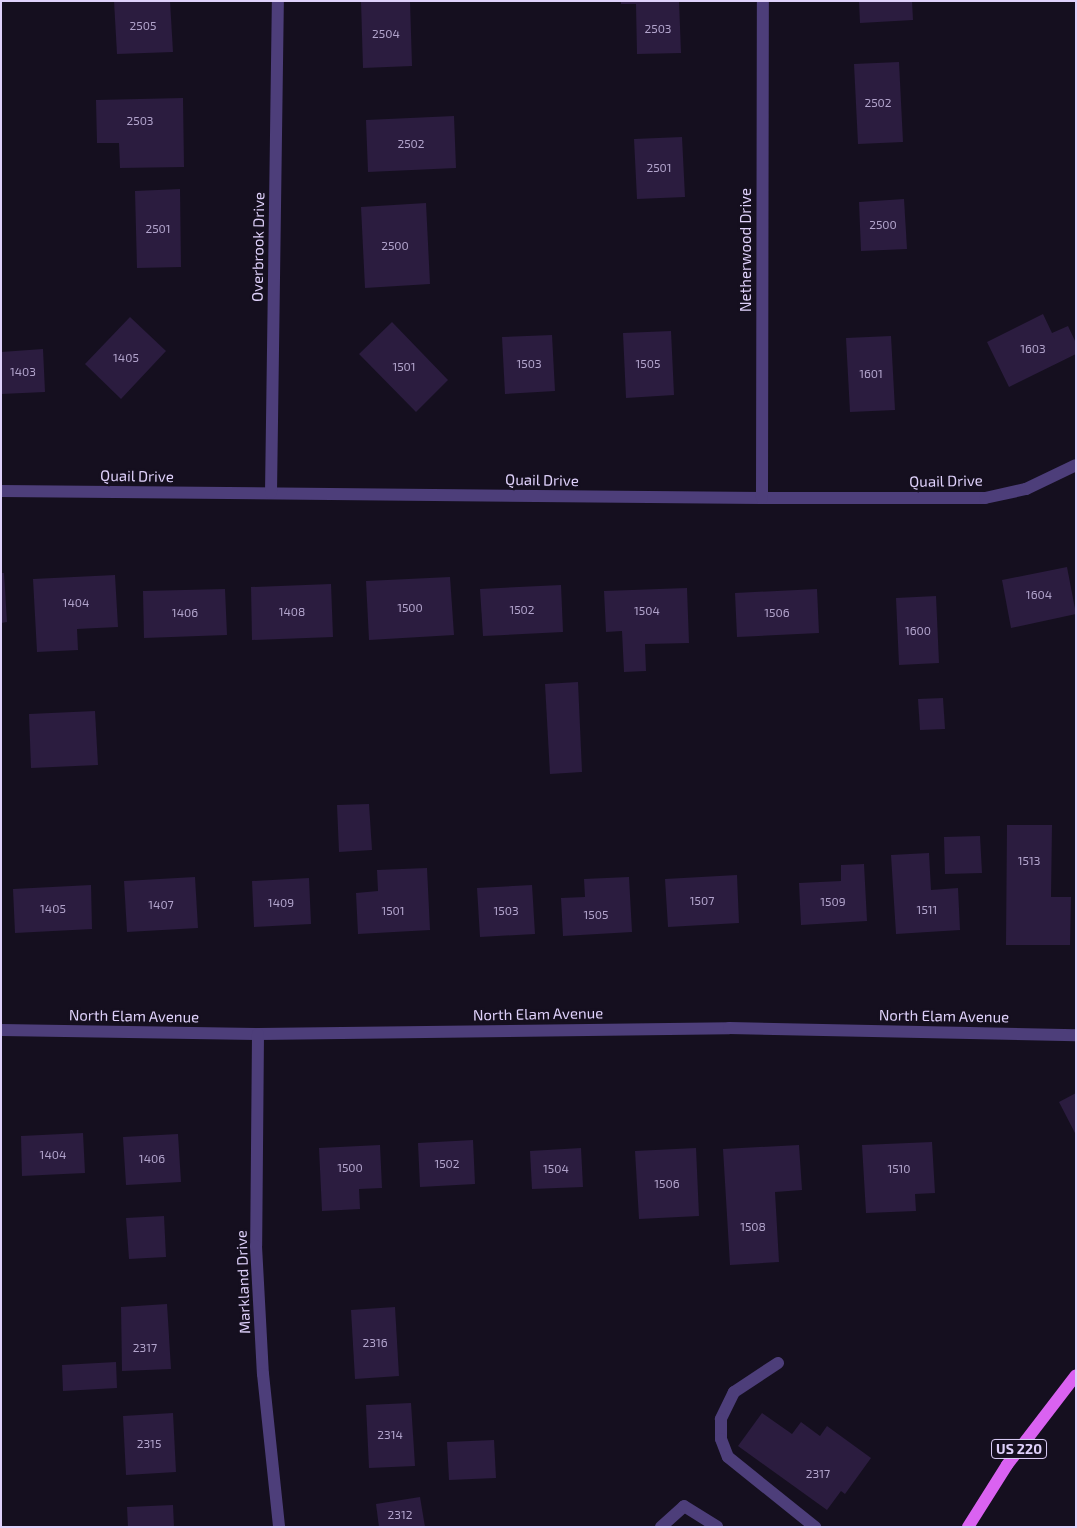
<!DOCTYPE html>
<style>
body{margin:0}
#map{position:relative;width:1077px;height:1528px;overflow:hidden;background:#150f1f;font-family:"Exo 2",sans-serif}
div>[style]{position:absolute}
.building>*{inset:0;background:#2b1c3f}
.lane>*{height:12px;margin:-6px;padding:0 6px;transform-origin:6px;border-radius:6px;background:#4d3e7a}
.street>*{height:12px;margin:-6px;padding:0 6px;transform-origin:6px;border-radius:6px;background:#4d3e7a}
.primary>*{height:12px;margin:-6px;padding:0 6px;transform-origin:6px;border-radius:6px;background:#da62f1}
span{translate:-50% -50%;white-space:nowrap;text-align:center;line-height:1.15;-webkit-text-stroke:4.5px #150f1f;paint-order:stroke}
.number-label{font-size:12px;color:#b2a4cc}
.number-label span{-webkit-text-stroke-width:0}
.shield-label span{padding:1px 4px;background:#150f1f;border:1px solid;border-radius:4px;-webkit-text-stroke-width:0}
.shield-label{font-size:14px;color:#dfd1fb;font-weight:700}
.street-label{font-size:15px;color:#dfd1fb}
.frame{position:absolute;inset:0;border:2px solid #dfd1fb;pointer-events:none}
</style>
<div id="map">
<div class="building">
<i style="clip-path:polygon(114px 1px,170px 1px,173px 52px,117px 54px)"></i>
<i style="clip-path:polygon(361px 1px,410px 1px,412px 66px,363px 68px)"></i>
<i style="clip-path:polygon(621px 1px,679px 1px,681px 53px,637px 54px,636px 4px,621px 4px)"></i>
<i style="clip-path:polygon(859px 1px,912px 1px,913px 20px,860px 23px)"></i>
<i style="clip-path:polygon(899px 62px,903px 142px,858px 144px,854px 64px)"></i>
<i style="clip-path:polygon(183px 98px,184px 167px,120px 168px,119px 143px,97px 143px,96px 100px)"></i>
<i style="clip-path:polygon(454px 116px,456px 168px,368px 172px,366px 120px)"></i>
<i style="clip-path:polygon(682px 137px,685px 197px,637px 199px,634px 139px)"></i>
<i style="clip-path:polygon(180px 189px,181px 267px,137px 268px,135px 191px)"></i>
<i style="clip-path:polygon(904px 199px,907px 249px,861px 251px,859px 202px)"></i>
<i style="clip-path:polygon(426px 203px,430px 284px,365px 288px,361px 207px)"></i>
<i style="clip-path:polygon(1043px 314px,1052px 333px,1068px 326px,1076px 343px,1076px 354px,1009px 387px,987px 342px)"></i>
<i style="clip-path:polygon(130px 317px,166px 351px,121px 399px,85px 364px)"></i>
<i style="clip-path:polygon(392px 322px,448px 380px,416px 412px,359px 354px)"></i>
<i style="clip-path:polygon(671px 331px,674px 395px,626px 398px,623px 333px)"></i>
<i style="clip-path:polygon(552px 335px,555px 391px,505px 394px,502px 337px)"></i>
<i style="clip-path:polygon(891px 336px,895px 410px,850px 412px,846px 338px)"></i>
<i style="clip-path:polygon(43px 349px,45px 392px,1px 394px,1px 352px)"></i>
<i style="clip-path:polygon(1067px 567px,1076px 614px,1011px 628px,1002px 580px)"></i>
<i style="clip-path:polygon(1px 573px,4px 573px,7px 622px,1px 623px)"></i>
<i style="clip-path:polygon(115px 575px,118px 627px,77px 629px,78px 650px,37px 652px,33px 579px)"></i>
<i style="clip-path:polygon(450px 577px,454px 635px,369px 640px,366px 581px)"></i>
<i style="clip-path:polygon(331px 584px,333px 637px,252px 640px,251px 587px)"></i>
<i style="clip-path:polygon(561px 585px,563px 632px,483px 636px,480px 589px)"></i>
<i style="clip-path:polygon(687px 588px,689px 643px,645px 644px,646px 671px,624px 672px,622px 631px,606px 632px,604px 591px)"></i>
<i style="clip-path:polygon(225px 589px,227px 635px,144px 638px,143px 591px)"></i>
<i style="clip-path:polygon(817px 589px,819px 633px,737px 637px,735px 593px)"></i>
<i style="clip-path:polygon(936px 596px,939px 663px,899px 665px,896px 598px)"></i>
<i style="clip-path:polygon(578px 682px,582px 772px,550px 774px,545px 684px)"></i>
<i style="clip-path:polygon(943px 698px,945px 729px,920px 730px,918px 699px)"></i>
<i style="clip-path:polygon(95px 711px,98px 765px,31px 768px,29px 714px)"></i>
<i style="clip-path:polygon(369px 804px,372px 850px,339px 852px,337px 805px)"></i>
<i style="clip-path:polygon(1007px 825px,1052px 825px,1051px 897px,1071px 897px,1070px 945px,1006px 945px)"></i>
<i style="clip-path:polygon(980px 836px,982px 873px,945px 874px,944px 837px)"></i>
<i style="clip-path:polygon(929px 853px,931px 890px,958px 888px,960px 930px,896px 934px,891px 855px)"></i>
<i style="clip-path:polygon(864px 864px,867px 921px,801px 925px,799px 883px,841px 881px,841px 865px)"></i>
<i style="clip-path:polygon(427px 868px,430px 930px,358px 934px,356px 893px,378px 891px,377px 870px)"></i>
<i style="clip-path:polygon(737px 875px,739px 923px,668px 927px,665px 879px)"></i>
<i style="clip-path:polygon(195px 877px,198px 928px,127px 932px,124px 881px)"></i>
<i style="clip-path:polygon(629px 877px,632px 932px,563px 936px,561px 898px,585px 897px,584px 879px)"></i>
<i style="clip-path:polygon(309px 878px,311px 924px,254px 927px,252px 881px)"></i>
<i style="clip-path:polygon(91px 885px,92px 929px,15px 933px,13px 889px)"></i>
<i style="clip-path:polygon(532px 885px,535px 934px,480px 937px,477px 888px)"></i>
<i style="clip-path:polygon(1076px 1093px,1076px 1135px,1059px 1102px)"></i>
<i style="clip-path:polygon(83px 1133px,85px 1173px,22px 1176px,21px 1136px)"></i>
<i style="clip-path:polygon(178px 1134px,181px 1182px,126px 1185px,123px 1137px)"></i>
<i style="clip-path:polygon(473px 1140px,475px 1184px,420px 1187px,418px 1143px)"></i>
<i style="clip-path:polygon(932px 1142px,935px 1193px,915px 1194px,916px 1211px,866px 1213px,862px 1145px)"></i>
<i style="clip-path:polygon(380px 1145px,382px 1188px,359px 1189px,360px 1209px,322px 1211px,319px 1148px)"></i>
<i style="clip-path:polygon(799px 1145px,802px 1190px,775px 1192px,779px 1262px,730px 1265px,723px 1149px)"></i>
<i style="clip-path:polygon(581px 1148px,583px 1187px,532px 1189px,530px 1151px)"></i>
<i style="clip-path:polygon(696px 1148px,699px 1216px,639px 1219px,635px 1151px)"></i>
<i style="clip-path:polygon(164px 1216px,166px 1257px,129px 1259px,126px 1218px)"></i>
<i style="clip-path:polygon(167px 1304px,171px 1369px,122px 1371px,121px 1307px)"></i>
<i style="clip-path:polygon(395px 1307px,399px 1376px,355px 1379px,351px 1310px)"></i>
<i style="clip-path:polygon(116px 1362px,117px 1388px,63px 1391px,62px 1365px)"></i>
<i style="clip-path:polygon(411px 1403px,415px 1466px,369px 1468px,366px 1405px)"></i>
<i style="clip-path:polygon(173px 1413px,176px 1472px,126px 1475px,123px 1416px)"></i>
<i style="clip-path:polygon(762px 1413px,792px 1434px,801px 1422px,820px 1436px,827px 1426px,871px 1458px,845px 1494px,841px 1491px,827px 1510px,738px 1446px)"></i>
<i style="clip-path:polygon(494px 1440px,496px 1478px,449px 1480px,447px 1442px)"></i>
<i style="clip-path:polygon(420px 1497px,425px 1527px,379px 1527px,376px 1504px)"></i>
<i style="clip-path:polygon(173px 1505px,174px 1527px,128px 1527px,127px 1507px)"></i>
</div>
<div class="lane">
<i style="left:778px;top:1363px;width:53px;rotate:146.6deg"></i>
<i style="left:734px;top:1392px;width:30px;rotate:116deg"></i>
<i style="left:721px;top:1419px;width:20px;rotate:90deg"></i>
<i style="left:721px;top:1439px;width:19px;rotate:69deg"></i>
<i style="left:728px;top:1457px;width:112px;rotate:38.8deg"></i>
<i style="left:661px;top:1527px;width:31px;rotate:-42deg"></i>
<i style="left:684px;top:1506px;width:39px;rotate:32deg"></i>
</div>
<div class="street">
<i style="left:1px;top:491px;width:761px;rotate:0.53deg"></i>
<i style="left:762px;top:498px;width:223px"></i>
<i style="left:985px;top:498px;width:42px;rotate:-12.4deg"></i>
<i style="left:1026px;top:489px;width:55px;rotate:-25.6deg"></i>
<i style="left:271px;top:493px;width:492px;rotate:-89.2deg"></i>
<i style="left:762px;top:498px;width:497px;rotate:-89.9deg"></i>
<i style="left:1px;top:1030px;width:257px;rotate:0.9deg"></i>
<i style="left:258px;top:1034px;width:471px;rotate:-0.7deg"></i>
<i style="left:729px;top:1028px;width:347px;rotate:1.2deg"></i>
<i style="left:258px;top:1034px;width:212px;rotate:90.5deg"></i>
<i style="left:256px;top:1246px;width:128px;rotate:86.9deg"></i>
<i style="left:263px;top:1374px;width:154px;rotate:84deg"></i>
</div>
<div class="primary">
<i style="left:968px;top:1527px;width:73px;rotate:-57.8deg"></i>
<i style="left:1007px;top:1465px;width:113px;rotate:-52.5deg"></i>
</div>
<div class="number-label">
<span style="left:143px;top:26px">2505</span>
<span style="left:658px;top:29px">2503</span>
<span style="left:386px;top:34px">2504</span>
<span style="left:878px;top:103px">2502</span>
<span style="left:140px;top:121px">2503</span>
<span style="left:411px;top:144px">2502</span>
<span style="left:659px;top:168px">2501</span>
<span style="left:883px;top:225px">2500</span>
<span style="left:158px;top:229px">2501</span>
<span style="left:395px;top:246px">2500</span>
<span style="left:1033px;top:349px">1603</span>
<span style="left:126px;top:358px">1405</span>
<span style="left:529px;top:364px">1503</span>
<span style="left:648px;top:364px">1505</span>
<span style="left:404px;top:367px">1501</span>
<span style="left:23px;top:372px">1403</span>
<span style="left:871px;top:374px">1601</span>
<span style="left:1039px;top:595px">1604</span>
<span style="left:76px;top:603px">1404</span>
<span style="left:410px;top:608px">1500</span>
<span style="left:522px;top:610px">1502</span>
<span style="left:647px;top:611px">1504</span>
<span style="left:292px;top:612px">1408</span>
<span style="left:185px;top:613px">1406</span>
<span style="left:777px;top:613px">1506</span>
<span style="left:918px;top:631px">1600</span>
<span style="left:1029px;top:861px">1513</span>
<span style="left:702px;top:901px">1507</span>
<span style="left:833px;top:902px">1509</span>
<span style="left:281px;top:903px">1409</span>
<span style="left:161px;top:905px">1407</span>
<span style="left:53px;top:909px">1405</span>
<span style="left:927px;top:910px">1511</span>
<span style="left:393px;top:911px">1501</span>
<span style="left:506px;top:911px">1503</span>
<span style="left:596px;top:915px">1505</span>
<span style="left:53px;top:1155px">1404</span>
<span style="left:152px;top:1159px">1406</span>
<span style="left:447px;top:1164px">1502</span>
<span style="left:350px;top:1168px">1500</span>
<span style="left:556px;top:1169px">1504</span>
<span style="left:899px;top:1169px">1510</span>
<span style="left:667px;top:1184px">1506</span>
<span style="left:753px;top:1227px">1508</span>
<span style="left:375px;top:1343px">2316</span>
<span style="left:145px;top:1348px">2317</span>
<span style="left:390px;top:1435px">2314</span>
<span style="left:149px;top:1444px">2315</span>
<span style="left:818px;top:1474px">2317</span>
<span style="left:400px;top:1515px">2312</span>
</div>
<div class="shield-label">
<span style="left:1019px;top:1449px">US 220</span>
</div>
<div class="street-label">
<span style="left:258px;top:247px;rotate:-89deg">Overbrook Drive</span>
<span style="left:746px;top:250px;rotate:-90deg">Netherwood Drive</span>
<span style="left:137px;top:476px;rotate:1deg">Quail Drive</span>
<span style="left:542px;top:480px;rotate:1deg">Quail Drive</span>
<span style="left:946px;top:481px;rotate:-1deg">Quail Drive</span>
<span style="left:538px;top:1014px;rotate:-1deg">North Elam Avenue</span>
<span style="left:134px;top:1016px;rotate:1deg">North Elam Avenue</span>
<span style="left:944px;top:1016px;rotate:1deg">North Elam Avenue</span>
<span style="left:243px;top:1282px;rotate:-92deg">Markland Drive</span>
</div>
<div class="frame"></div>
</div>
